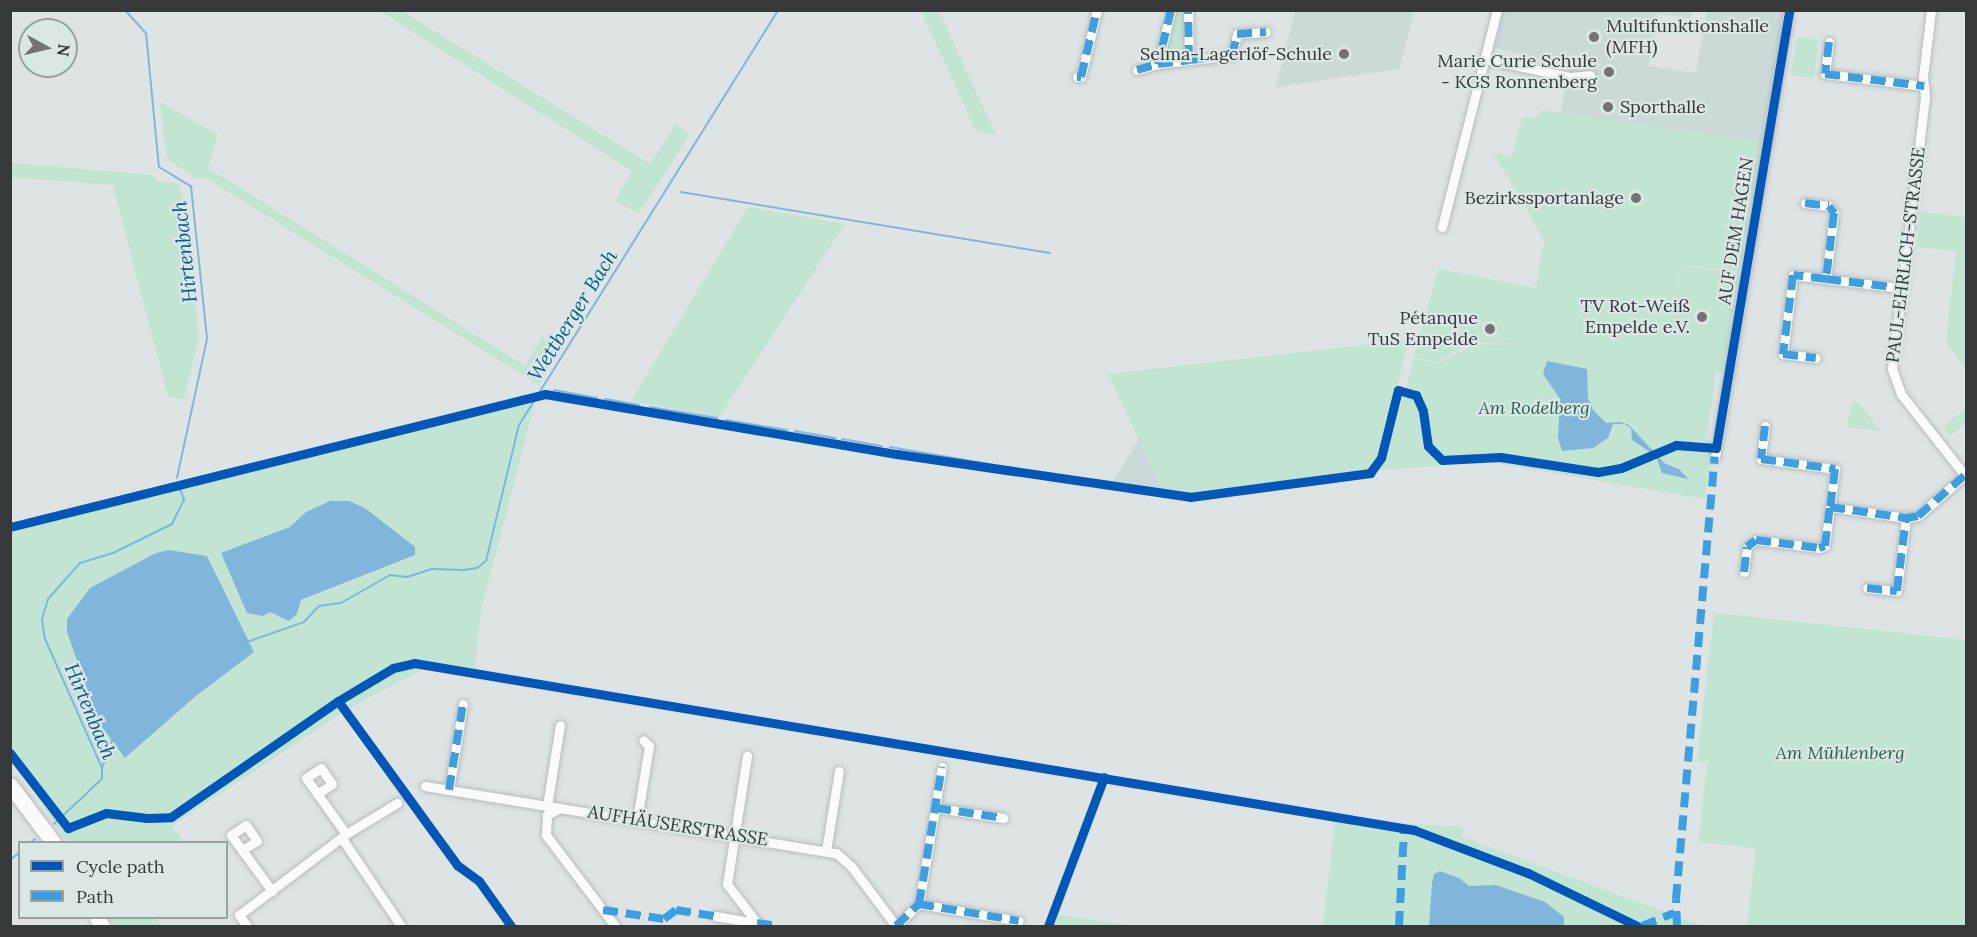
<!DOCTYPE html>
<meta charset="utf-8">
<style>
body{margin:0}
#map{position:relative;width:1977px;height:937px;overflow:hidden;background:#dee3e3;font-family:Lora,serif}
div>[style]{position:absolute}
.built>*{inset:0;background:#ccd9d9}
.green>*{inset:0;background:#c2e4d2}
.water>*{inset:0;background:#82b5db}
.stream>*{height:2px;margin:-1px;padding:0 1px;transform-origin:1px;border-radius:1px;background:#82b5db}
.roads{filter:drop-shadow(0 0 2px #b8bcbc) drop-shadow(0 0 2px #b8bcbc)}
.minor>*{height:9px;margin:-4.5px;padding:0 4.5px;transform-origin:4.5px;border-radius:4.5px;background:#fafbfb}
.primary>*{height:15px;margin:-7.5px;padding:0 7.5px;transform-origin:7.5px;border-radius:7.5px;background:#fafbfb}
.quiet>*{height:8px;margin-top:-4px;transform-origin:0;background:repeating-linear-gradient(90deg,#3e9ee2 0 15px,transparent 0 23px)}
.cycleway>*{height:9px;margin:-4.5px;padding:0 4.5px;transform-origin:4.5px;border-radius:4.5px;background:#0057b8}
.dots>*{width:16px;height:16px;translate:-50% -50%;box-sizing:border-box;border:3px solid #dbe6e6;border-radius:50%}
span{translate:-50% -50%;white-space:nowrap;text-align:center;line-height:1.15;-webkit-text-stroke:4.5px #dbe6e6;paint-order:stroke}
.poi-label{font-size:18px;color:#353939}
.left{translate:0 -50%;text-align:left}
.right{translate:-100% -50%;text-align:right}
.street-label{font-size:18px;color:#353939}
.park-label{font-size:18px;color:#256547;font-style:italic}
.water-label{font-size:20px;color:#045b8e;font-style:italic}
.frame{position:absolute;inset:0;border:12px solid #353939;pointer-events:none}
.legend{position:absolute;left:18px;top:841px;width:210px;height:78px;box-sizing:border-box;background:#dbe6e6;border:2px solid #99a1a1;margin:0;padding:8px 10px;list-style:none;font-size:18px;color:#353939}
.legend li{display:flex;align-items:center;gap:12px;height:30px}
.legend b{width:30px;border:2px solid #99a1a1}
.north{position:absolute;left:18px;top:18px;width:60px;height:60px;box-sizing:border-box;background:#dbe6e6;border:2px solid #99a1a1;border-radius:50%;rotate:98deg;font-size:16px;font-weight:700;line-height:24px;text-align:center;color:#353939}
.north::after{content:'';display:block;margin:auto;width:21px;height:27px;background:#707474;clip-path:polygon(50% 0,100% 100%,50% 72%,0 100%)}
</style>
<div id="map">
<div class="built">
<i style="clip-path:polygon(1295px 11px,1414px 11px,1399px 69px,1276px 87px)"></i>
<i style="clip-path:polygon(1502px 11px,1694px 11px,1690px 18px,1658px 14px,1649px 66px,1696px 73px,1707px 11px,1785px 11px,1763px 142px,1560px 114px,1570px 67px,1495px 48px)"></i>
<i style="clip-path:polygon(1139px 438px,1165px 495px,1110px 487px)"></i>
</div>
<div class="green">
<i style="clip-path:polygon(380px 11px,402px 11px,650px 164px,676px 124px,690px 134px,639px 213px,615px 201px,632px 171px)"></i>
<i style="clip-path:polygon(921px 11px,939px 11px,996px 135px,976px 131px)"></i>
<i style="clip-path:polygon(1174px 11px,1185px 11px,1185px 57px,1167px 60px,1164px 53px)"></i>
<i style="clip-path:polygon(1797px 37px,1818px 40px,1814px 78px,1791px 75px)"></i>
<i style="clip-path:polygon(160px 102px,218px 135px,208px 168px,525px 366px,542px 337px,559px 349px,539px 385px,206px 178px,195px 178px,172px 162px,167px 158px)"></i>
<i style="clip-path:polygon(1541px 110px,1763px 142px,1739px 273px,1680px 264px,1671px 327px,1681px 265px,1739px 274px,1724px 373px,1716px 372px,1707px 437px,1713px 445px,1705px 499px,1489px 462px,1382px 470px,1190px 497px,1165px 495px,1108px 374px,1408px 340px,1388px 429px,1384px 465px,1414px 359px,1439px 363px,1474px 345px,1521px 344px,1472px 342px,1437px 362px,1414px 358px,1438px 269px,1536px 288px,1544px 240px,1493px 152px,1512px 157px,1523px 116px,1536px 118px)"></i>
<i style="clip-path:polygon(11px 163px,152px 175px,159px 181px,178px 184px,183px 195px,199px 338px,184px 399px,168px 397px,113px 185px,11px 177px)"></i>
<i style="clip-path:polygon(748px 207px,845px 224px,719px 417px,631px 401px)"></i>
<i style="clip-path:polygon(1921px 212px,1966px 217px,1966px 369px,1946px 343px,1956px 251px,1917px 247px)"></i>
<i style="clip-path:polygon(evenodd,536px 398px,481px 610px,474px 672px,426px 667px,343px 712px,172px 826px,184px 842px,67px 842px,11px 755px,10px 533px,204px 480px,536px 398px,330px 501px,349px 501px,365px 508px,415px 547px,415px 555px,301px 601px,297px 614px,289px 621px,270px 612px,255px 540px,290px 527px,306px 512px,330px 501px,536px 398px,207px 556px,254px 652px,196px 696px,126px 758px,207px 556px)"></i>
<i style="clip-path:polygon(1852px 402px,1858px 403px,1881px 431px,1847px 427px)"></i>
<i style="clip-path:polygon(1966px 408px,1966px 423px,1950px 436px,1943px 427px)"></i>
<i style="clip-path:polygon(1714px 613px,1966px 640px,1966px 926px,1747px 926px,1756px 848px,1699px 842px,1707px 763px,1697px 761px)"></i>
<i style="clip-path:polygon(1336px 815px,1377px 822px,1463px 827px,1462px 837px,1702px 926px,1323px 926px)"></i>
<i style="clip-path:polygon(1058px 915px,1136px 926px,1054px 926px)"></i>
<i style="clip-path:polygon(110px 918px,156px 918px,161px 926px,115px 926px)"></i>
</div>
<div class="water">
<i style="clip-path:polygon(1547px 361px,1587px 369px,1588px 398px,1593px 410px,1606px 423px,1620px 422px,1629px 425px,1664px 463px,1679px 469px,1688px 479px,1662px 473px,1656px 456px,1632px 440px,1631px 428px,1624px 424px,1613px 424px,1608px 438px,1593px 448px,1562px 451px,1558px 438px,1560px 399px,1543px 374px)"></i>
<i style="clip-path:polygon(330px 501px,349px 501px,365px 508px,415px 547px,415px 555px,301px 600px,297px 614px,289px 621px,270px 612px,263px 616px,247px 613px,221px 553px,290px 527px,306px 512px)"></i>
<i style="clip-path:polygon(169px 550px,207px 556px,254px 652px,196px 696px,125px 758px,99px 723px,67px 632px,67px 619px,90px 588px,156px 553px)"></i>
<i style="clip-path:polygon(1440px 871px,1459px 878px,1469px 886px,1496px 885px,1545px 902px,1564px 917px,1564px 926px,1429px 926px,1432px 883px,1434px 874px)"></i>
</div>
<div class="stream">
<i style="left:125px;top:10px;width:31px;rotate:48deg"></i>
<i style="left:146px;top:33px;width:135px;rotate:84.5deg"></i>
<i style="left:159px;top:167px;width:37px;rotate:31deg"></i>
<i style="left:191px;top:186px;width:154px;rotate:84deg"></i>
<i style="left:207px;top:339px;width:142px;rotate:102.2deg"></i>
<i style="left:681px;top:192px;width:374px;rotate:9.4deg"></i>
<i style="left:554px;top:390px;width:44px;rotate:10.5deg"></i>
<i style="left:605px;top:399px;width:35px;rotate:10deg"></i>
<i style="left:650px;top:407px;width:68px;rotate:9.3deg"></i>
<i style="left:726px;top:420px;width:62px;rotate:9.3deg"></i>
<i style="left:795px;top:431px;width:41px;rotate:9.9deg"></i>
<i style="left:842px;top:439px;width:40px;rotate:10deg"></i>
<i style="left:890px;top:447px;width:146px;rotate:9.8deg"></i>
<i style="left:247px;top:642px;width:60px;rotate:-19.3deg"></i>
<i style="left:304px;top:622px;width:22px;rotate:-47deg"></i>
<i style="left:319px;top:606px;width:22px;rotate:-8deg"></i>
<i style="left:341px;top:603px;width:56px;rotate:-29.7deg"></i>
<i style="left:390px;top:575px;width:17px;rotate:7deg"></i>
<i style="left:407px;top:577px;width:26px;rotate:-18deg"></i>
<i style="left:432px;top:569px;width:32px;rotate:2deg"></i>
<i style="left:464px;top:570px;width:13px;rotate:-9deg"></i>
<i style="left:477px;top:568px;width:11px;rotate:-38deg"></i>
<i style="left:486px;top:561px;width:140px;rotate:-76.4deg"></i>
<i style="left:519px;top:425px;width:489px;rotate:-58deg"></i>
<i style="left:102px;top:768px;width:32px;rotate:-70deg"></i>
<i style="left:54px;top:824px;width:66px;rotate:-43.2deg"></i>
<i style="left:102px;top:779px;width:11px;rotate:-90deg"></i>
<i style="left:102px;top:768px;width:141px;rotate:-113.8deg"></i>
<i style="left:45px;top:639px;width:20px;rotate:-99deg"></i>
<i style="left:42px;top:619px;width:21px;rotate:-73deg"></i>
<i style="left:48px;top:599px;width:48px;rotate:-48.4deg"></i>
<i style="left:80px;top:563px;width:37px;rotate:-17deg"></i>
<i style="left:115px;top:552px;width:64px;rotate:-26.2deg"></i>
<i style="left:172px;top:524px;width:28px;rotate:-64deg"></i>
<i style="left:184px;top:499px;width:13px;rotate:-113deg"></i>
<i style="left:31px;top:842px;width:5px;rotate:-37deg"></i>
<i style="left:10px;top:860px;width:13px;rotate:-39deg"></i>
</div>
<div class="roads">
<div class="minor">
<i style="left:1171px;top:10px;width:56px;rotate:103.5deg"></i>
<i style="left:1158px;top:64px;width:31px;rotate:-7deg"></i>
<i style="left:1189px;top:60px;width:50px;rotate:-91.1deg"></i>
<i style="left:1931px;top:10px;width:67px;rotate:96.8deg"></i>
<i style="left:1923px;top:77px;width:20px;rotate:84deg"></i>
<i style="left:1925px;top:97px;width:274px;rotate:96.9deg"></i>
<i style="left:1892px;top:369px;width:27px;rotate:70deg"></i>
<i style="left:1901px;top:394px;width:105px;rotate:51.9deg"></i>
<i style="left:1829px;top:42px;width:32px;rotate:97deg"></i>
<i style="left:1825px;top:74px;width:100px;rotate:6.9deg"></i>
<i style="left:1486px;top:59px;width:85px;rotate:12.2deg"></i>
<i style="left:1569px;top:77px;width:21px;rotate:-5deg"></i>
<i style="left:1189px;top:60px;width:43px;rotate:-5.3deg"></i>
<i style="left:1232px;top:56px;width:23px;rotate:-77deg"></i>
<i style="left:1237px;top:34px;width:29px;rotate:-4deg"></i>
<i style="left:1137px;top:70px;width:22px;rotate:-16deg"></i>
<i style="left:1077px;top:77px;width:4px"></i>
<i style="left:1081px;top:77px;width:69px;rotate:-76.6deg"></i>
<i style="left:1805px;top:203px;width:24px;rotate:7deg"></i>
<i style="left:1829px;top:206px;width:9px;rotate:54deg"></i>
<i style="left:1834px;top:213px;width:66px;rotate:96.9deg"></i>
<i style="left:1826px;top:279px;width:33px;rotate:-173deg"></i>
<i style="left:1793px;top:275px;width:80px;rotate:97.2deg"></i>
<i style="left:1783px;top:354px;width:33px;rotate:7deg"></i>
<i style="left:1442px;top:227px;width:224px;rotate:-75.8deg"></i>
<i style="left:1826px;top:279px;width:75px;rotate:6.9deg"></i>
<i style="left:1765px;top:426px;width:33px;rotate:97deg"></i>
<i style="left:1761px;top:459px;width:75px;rotate:7.7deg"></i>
<i style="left:1835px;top:469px;width:38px;rotate:97deg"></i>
<i style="left:1715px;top:457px;width:453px;rotate:-80.6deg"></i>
<i style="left:1744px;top:572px;width:25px;rotate:-83deg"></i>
<i style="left:1747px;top:547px;width:11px;rotate:-38deg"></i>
<i style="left:1756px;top:540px;width:64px;rotate:7.2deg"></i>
<i style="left:1819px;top:548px;width:6px;rotate:-18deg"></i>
<i style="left:1825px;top:546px;width:39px;rotate:-83deg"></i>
<i style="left:1830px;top:507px;width:77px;rotate:8.2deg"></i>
<i style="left:1906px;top:518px;width:12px;rotate:-9deg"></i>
<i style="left:1918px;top:516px;width:62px;rotate:-41.1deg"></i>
<i style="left:1867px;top:588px;width:30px;rotate:6deg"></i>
<i style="left:1897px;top:591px;width:74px;rotate:-83deg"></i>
<i style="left:425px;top:786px;width:416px;rotate:9.3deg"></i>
<i style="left:836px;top:853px;width:20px;rotate:41deg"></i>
<i style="left:851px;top:866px;width:75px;rotate:53.1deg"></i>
<i style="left:449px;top:790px;width:87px;rotate:-80.8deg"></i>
<i style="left:317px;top:794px;width:18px;rotate:-34deg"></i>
<i style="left:332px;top:784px;width:19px;rotate:-125deg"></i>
<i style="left:321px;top:768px;width:18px;rotate:146deg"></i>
<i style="left:306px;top:778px;width:69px;rotate:54.5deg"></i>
<i style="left:547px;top:806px;width:82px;rotate:-80.9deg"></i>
<i style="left:560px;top:808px;width:15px;rotate:152deg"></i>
<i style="left:547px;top:815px;width:20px;rotate:93deg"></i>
<i style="left:546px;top:835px;width:114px;rotate:52.8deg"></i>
<i style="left:936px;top:808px;width:68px;rotate:8.5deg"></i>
<i style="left:637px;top:820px;width:75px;rotate:-80.8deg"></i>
<i style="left:649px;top:746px;width:8px;rotate:-135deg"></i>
<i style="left:343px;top:840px;width:104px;rotate:56deg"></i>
<i style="left:242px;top:850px;width:17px;rotate:-31deg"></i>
<i style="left:257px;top:841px;width:19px;rotate:-125deg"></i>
<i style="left:246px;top:825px;width:18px;rotate:146deg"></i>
<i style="left:231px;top:835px;width:19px;rotate:54deg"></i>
<i style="left:242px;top:850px;width:51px;rotate:53.8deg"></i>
<i style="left:826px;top:851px;width:81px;rotate:-80.8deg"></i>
<i style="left:919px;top:904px;width:101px;rotate:9.6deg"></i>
<i style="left:715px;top:916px;width:43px;rotate:9.5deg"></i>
<i style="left:757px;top:923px;width:49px;rotate:-127.6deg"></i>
<i style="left:727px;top:884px;width:130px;rotate:-81.1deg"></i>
<i style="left:247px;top:926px;width:14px;rotate:-126deg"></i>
<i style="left:239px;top:915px;width:134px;rotate:-37.1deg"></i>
<i style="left:346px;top:834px;width:60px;rotate:-31.3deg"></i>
<i style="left:896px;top:926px;width:32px;rotate:-44deg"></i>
<i style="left:919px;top:904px;width:139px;rotate:-80.5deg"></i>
</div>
<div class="primary">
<i style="left:10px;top:785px;width:71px;rotate:53deg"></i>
<i style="left:97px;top:918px;width:9px;rotate:58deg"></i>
</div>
</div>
<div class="quiet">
<i style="left:1171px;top:10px;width:56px;rotate:103.5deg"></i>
<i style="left:1158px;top:64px;width:31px;rotate:-7deg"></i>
<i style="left:1189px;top:60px;width:50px;rotate:-91.1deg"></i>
<i style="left:1829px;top:42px;width:32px;rotate:97deg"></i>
<i style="left:1825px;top:74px;width:100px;rotate:6.9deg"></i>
<i style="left:1189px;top:60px;width:43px;rotate:-5.3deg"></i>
<i style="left:1232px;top:56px;width:23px;rotate:-77deg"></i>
<i style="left:1237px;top:34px;width:29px;rotate:-4deg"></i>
<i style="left:1137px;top:70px;width:22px;rotate:-16deg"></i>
<i style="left:1077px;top:77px;width:4px"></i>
<i style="left:1081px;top:77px;width:69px;rotate:-76.6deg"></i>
<i style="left:1805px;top:203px;width:24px;rotate:7deg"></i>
<i style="left:1829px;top:206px;width:9px;rotate:54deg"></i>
<i style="left:1834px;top:213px;width:66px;rotate:96.9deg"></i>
<i style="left:1826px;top:279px;width:33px;rotate:-173deg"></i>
<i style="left:1793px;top:275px;width:80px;rotate:97.2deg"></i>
<i style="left:1783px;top:354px;width:33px;rotate:7deg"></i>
<i style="left:1826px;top:279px;width:75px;rotate:6.9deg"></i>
<i style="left:1765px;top:426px;width:33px;rotate:97deg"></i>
<i style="left:1761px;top:459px;width:75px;rotate:7.7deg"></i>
<i style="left:1835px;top:469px;width:38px;rotate:97deg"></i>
<i style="left:1744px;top:572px;width:25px;rotate:-83deg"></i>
<i style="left:1747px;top:547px;width:11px;rotate:-38deg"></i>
<i style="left:1756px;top:540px;width:64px;rotate:7.2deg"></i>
<i style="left:1819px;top:548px;width:6px;rotate:-18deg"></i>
<i style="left:1825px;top:546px;width:39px;rotate:-83deg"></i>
<i style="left:1830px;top:507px;width:77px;rotate:8.2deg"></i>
<i style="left:1906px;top:518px;width:12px;rotate:-9deg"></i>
<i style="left:1918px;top:516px;width:62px;rotate:-41.1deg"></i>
<i style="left:1867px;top:588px;width:30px;rotate:6deg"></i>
<i style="left:1897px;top:591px;width:74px;rotate:-83deg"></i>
<i style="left:449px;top:790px;width:87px;rotate:-80.8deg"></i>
<i style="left:936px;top:808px;width:68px;rotate:8.5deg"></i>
<i style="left:919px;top:904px;width:101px;rotate:9.6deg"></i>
<i style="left:603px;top:910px;width:62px;rotate:8.4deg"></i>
<i style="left:664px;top:919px;width:15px;rotate:-37deg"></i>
<i style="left:676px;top:910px;width:39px;rotate:9deg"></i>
<i style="left:757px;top:923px;width:21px;rotate:8deg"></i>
<i style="left:896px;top:926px;width:32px;rotate:-44deg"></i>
<i style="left:919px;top:904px;width:139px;rotate:-80.5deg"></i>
<i style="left:1399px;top:926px;width:97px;rotate:-87deg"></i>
<i style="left:1642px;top:926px;width:35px;rotate:-22deg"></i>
<i style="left:1677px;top:926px;width:27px;rotate:-92deg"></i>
<i style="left:1676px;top:899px;width:444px;rotate:-85deg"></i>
</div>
<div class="cycleway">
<i style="left:10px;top:527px;width:551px;rotate:-13.96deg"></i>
<i style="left:545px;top:394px;width:357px;rotate:9.7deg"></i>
<i style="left:897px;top:454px;width:296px;rotate:8.3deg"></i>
<i style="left:1190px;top:497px;width:182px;rotate:-7.6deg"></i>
<i style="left:1370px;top:473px;width:19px;rotate:-54deg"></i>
<i style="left:1381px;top:458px;width:70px;rotate:-76deg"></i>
<i style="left:1398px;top:390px;width:19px;rotate:16deg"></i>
<i style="left:1416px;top:395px;width:17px;rotate:66deg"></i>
<i style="left:1423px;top:411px;width:35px;rotate:82deg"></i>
<i style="left:1428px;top:446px;width:20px;rotate:45deg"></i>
<i style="left:1442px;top:460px;width:58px;rotate:-3deg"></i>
<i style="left:1500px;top:457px;width:99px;rotate:8.7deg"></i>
<i style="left:1598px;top:472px;width:23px;rotate:-10deg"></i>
<i style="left:1621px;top:468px;width:60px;rotate:-22.7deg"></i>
<i style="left:1676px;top:445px;width:40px;rotate:4.3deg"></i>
<i style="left:1716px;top:448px;width:444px;rotate:-80.5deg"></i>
<i style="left:338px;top:701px;width:203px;rotate:54deg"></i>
<i style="left:457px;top:865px;width:27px;rotate:36deg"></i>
<i style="left:479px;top:881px;width:55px;rotate:54.6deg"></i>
<i style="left:10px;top:753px;width:95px;rotate:52.3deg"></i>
<i style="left:68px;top:828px;width:41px;rotate:-21.5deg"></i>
<i style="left:106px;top:813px;width:41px;rotate:7deg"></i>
<i style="left:147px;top:818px;width:24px;rotate:-2deg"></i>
<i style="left:171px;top:817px;width:203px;rotate:-34.8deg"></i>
<i style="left:338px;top:701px;width:64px;rotate:-31deg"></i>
<i style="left:393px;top:668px;width:22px;rotate:-13deg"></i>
<i style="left:414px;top:663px;width:1014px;rotate:9.48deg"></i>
<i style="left:1414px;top:830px;width:122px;rotate:20.7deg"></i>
<i style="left:1528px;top:873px;width:121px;rotate:25.9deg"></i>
<i style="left:1048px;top:926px;width:159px;rotate:-69.4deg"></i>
</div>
<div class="dots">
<i style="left:1594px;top:37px;background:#707474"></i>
<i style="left:1344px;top:54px;background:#707474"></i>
<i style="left:1609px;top:72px;background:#707474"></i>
<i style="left:1608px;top:107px;background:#707474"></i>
<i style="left:1636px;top:198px;background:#707474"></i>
<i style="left:1702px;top:317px;background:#707474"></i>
<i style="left:1490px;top:329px;background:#707474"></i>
</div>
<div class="poi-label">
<span class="left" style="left:1606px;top:37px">Multifunktionshalle<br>(MFH)</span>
<span class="right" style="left:1332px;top:54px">Selma-Lagerlöf-Schule</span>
<span class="right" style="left:1597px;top:72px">Marie Curie Schule<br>- KGS Ronnenberg</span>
<span class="left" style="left:1620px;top:107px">Sporthalle</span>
<span class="right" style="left:1624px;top:198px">Bezirkssportanlage</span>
<span class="right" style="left:1690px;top:317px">TV Rot-Weiß<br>Empelde e.V.</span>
<span class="right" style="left:1478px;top:329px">Pétanque<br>TuS Empelde</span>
</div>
<div class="street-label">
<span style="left:1736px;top:231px;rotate:-81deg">AUF DEM HAGEN</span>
<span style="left:1906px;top:255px;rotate:-83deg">PAUL-EHRLICH-STRASSE</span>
<span style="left:678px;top:826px;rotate:9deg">AUFHÄUSERSTRASSE</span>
</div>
<div class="park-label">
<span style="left:1534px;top:408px">Am Rodelberg</span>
<span style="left:1840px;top:753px">Am Mühlenberg</span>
</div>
<div class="water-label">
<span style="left:184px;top:252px;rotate:-96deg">Hirtenbach</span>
<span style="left:572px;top:315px;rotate:-58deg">Wettberger Bach</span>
<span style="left:91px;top:711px;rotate:67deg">Hirtenbach</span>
</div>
<div class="frame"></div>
<ul class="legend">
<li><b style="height:8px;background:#0057b8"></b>Cycle path</li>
<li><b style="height:8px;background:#3e9ee2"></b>Path</li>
</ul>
<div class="north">N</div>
</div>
